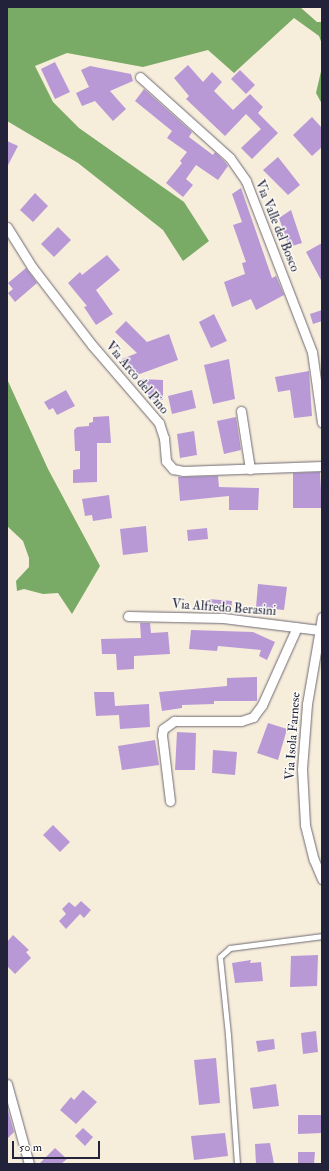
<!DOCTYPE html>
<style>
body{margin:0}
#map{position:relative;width:329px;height:1171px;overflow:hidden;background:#f7eddb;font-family:"IM FELL Double Pica",serif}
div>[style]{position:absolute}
.forest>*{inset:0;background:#7aab66}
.building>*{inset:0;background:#b899d6}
.roads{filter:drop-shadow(0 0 1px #6d6973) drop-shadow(0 0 1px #6d6973)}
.service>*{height:4.5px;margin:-2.25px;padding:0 2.25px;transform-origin:2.25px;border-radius:2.25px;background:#fff}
.minor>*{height:9px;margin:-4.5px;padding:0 4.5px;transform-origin:4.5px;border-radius:4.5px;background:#fff}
span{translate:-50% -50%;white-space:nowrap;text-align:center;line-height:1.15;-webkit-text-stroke:3px #fdfcf7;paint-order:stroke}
.street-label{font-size:13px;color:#22223b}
.frame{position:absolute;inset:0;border:8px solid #22223b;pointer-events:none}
.scale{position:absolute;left:12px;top:1141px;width:88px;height:18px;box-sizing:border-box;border:2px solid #22223b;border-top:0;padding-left:5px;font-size:12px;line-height:14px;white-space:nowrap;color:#22223b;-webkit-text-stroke:3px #fdfcf7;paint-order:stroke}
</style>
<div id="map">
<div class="forest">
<i style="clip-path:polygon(7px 7px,300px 7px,317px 22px,322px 22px,322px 44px,319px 36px,294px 18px,234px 73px,208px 50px,143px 67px,67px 53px,35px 66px,53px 102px,79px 128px,184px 202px,209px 241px,183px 261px,163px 230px,78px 163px,7px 121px)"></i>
<i style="clip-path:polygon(322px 67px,322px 104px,316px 93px)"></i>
<i style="clip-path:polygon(7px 379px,48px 469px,100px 566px,72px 614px,58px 593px,43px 594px,24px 589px,17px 591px,16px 581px,29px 567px,29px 558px,23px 541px,7px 526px)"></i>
</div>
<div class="building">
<i style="clip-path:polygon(55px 62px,70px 92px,55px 99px,41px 69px)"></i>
<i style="clip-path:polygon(188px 65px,203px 82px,212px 72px,222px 82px,214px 91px,233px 110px,250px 94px,263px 107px,258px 113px,278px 133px,252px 159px,241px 148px,261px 129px,246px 114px,225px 136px,186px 99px,189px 96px,174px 78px)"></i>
<i style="clip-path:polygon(90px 66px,131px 74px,133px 81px,110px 91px,126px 109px,113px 121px,95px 101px,82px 106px,76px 93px,89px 87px,81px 70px)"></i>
<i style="clip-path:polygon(240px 70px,255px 85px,246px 94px,231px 79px)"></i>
<i style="clip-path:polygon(144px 89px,192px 132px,189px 137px,213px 155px,215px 152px,225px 162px,228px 166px,218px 180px,196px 165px,186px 179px,193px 185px,183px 197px,166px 183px,182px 163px,180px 161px,187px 152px,167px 138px,172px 131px,135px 101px)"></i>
<i style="clip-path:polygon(312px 117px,322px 128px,322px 147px,312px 156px,293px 135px)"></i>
<i style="clip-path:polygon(7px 141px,18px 146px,7px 167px)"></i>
<i style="clip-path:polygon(278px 157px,300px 185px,288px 195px,263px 170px)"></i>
<i style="clip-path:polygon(241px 188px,272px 278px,276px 276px,284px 295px,256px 310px,251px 299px,232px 307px,224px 282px,245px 274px,242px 263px,246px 262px,233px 225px,242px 222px,232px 194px)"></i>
<i style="clip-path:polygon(35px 193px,48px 206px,33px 222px,20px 210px)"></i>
<i style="clip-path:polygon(291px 210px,302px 243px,289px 247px,279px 218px)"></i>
<i style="clip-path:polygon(58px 227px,71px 240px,54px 257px,41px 244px)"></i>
<i style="clip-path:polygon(322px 243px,322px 282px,306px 252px)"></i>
<i style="clip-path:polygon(107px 255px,120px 270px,96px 290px,113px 314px,96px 325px,84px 307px,87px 306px,68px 283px,80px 272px,82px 275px)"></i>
<i style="clip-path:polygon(26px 268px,37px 283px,15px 302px,8px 293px,13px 289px,8px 283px)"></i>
<i style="clip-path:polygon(322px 310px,322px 321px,313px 324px,310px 314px)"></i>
<i style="clip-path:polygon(214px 314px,227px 341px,211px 348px,199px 322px)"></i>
<i style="clip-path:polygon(126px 321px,147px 342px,169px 334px,178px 360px,137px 375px,135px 370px,128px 373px,122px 359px,137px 353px,115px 332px)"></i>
<i style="clip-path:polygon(229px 359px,235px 399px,213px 404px,204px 365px)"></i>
<i style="clip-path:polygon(309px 371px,312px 416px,294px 418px,290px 390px,278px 392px,275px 377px)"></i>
<i style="clip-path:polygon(141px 379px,163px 380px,163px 400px,148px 399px,148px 389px,140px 389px)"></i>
<i style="clip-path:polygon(66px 390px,75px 406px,57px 415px,53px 408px,49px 410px,44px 402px)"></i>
<i style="clip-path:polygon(192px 390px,196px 408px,172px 414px,168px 396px)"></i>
<i style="clip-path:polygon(109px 416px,111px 443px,97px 443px,97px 482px,73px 483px,73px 470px,80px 469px,80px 451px,75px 451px,74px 430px,77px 427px,89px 426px,89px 423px,93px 422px,93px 417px)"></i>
<i style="clip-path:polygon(236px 417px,241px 450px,224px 454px,217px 421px)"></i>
<i style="clip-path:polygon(194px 431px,197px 455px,180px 458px,177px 434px)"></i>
<i style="clip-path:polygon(320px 472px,322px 508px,293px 508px,293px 473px)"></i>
<i style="clip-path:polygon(218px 476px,219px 487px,259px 488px,258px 510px,229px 510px,229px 496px,180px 501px,178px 477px)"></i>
<i style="clip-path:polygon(109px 495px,112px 518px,93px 521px,92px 515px,85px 516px,82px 499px)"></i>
<i style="clip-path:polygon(146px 526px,148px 552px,123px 555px,120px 529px)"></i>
<i style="clip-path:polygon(207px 528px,208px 539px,188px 541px,187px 530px)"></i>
<i style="clip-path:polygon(258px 584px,287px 587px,284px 610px,256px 607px)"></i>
<i style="clip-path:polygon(209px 599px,232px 601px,231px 612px,208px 610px)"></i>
<i style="clip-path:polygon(140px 623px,150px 623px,151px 633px,168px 632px,170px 654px,134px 656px,134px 669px,117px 670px,116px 654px,102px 654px,101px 639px,141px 638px)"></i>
<i style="clip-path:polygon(191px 630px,253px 632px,275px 642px,267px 660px,259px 656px,261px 650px,218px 646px,217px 651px,189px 649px)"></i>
<i style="clip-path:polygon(257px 677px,257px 701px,214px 701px,214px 704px,182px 705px,182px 708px,162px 711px,159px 692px,227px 686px,227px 678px)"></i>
<i style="clip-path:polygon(94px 692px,114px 692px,115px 706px,149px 704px,150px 727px,120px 729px,119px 715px,96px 716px)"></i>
<i style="clip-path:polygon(268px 723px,287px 729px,278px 760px,257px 753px)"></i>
<i style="clip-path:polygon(177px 732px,196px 733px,195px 770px,175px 770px)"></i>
<i style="clip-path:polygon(155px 740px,159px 765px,122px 770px,118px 746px)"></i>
<i style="clip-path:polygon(213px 750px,237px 752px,235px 775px,212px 773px)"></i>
<i style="clip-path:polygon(53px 825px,70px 842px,60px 852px,43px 835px)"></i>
<i style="clip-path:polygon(81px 901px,91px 910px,84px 918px,80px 914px,66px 929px,59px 921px,66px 914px,62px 909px,69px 902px,75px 907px)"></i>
<i style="clip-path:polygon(13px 935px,29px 950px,26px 952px,31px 958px,15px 974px,7px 966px,7px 942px)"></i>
<i style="clip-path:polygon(318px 955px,317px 986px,290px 987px,291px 956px)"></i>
<i style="clip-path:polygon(251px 960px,250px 963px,261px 962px,263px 981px,235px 983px,232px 963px)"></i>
<i style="clip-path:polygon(316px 1031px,318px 1052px,303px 1054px,301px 1033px)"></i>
<i style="clip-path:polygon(274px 1039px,275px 1049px,258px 1052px,256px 1041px)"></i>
<i style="clip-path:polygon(216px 1058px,220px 1103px,199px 1105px,194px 1060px)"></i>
<i style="clip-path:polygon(276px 1084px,279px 1106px,253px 1109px,250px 1088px)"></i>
<i style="clip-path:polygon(83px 1090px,97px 1102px,76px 1124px,60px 1110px,71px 1097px,74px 1100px)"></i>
<i style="clip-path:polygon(7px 1107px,14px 1132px,7px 1139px)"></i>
<i style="clip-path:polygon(298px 1115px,322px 1115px,322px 1133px,298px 1134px)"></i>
<i style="clip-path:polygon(83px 1128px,93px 1137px,85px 1146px,75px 1136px)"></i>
<i style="clip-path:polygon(225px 1133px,228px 1156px,194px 1160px,191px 1136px)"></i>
<i style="clip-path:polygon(270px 1143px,274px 1164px,256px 1164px,255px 1144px)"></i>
<i style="clip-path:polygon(55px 1148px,67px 1159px,61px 1164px,39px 1164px)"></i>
<i style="clip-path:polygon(298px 1152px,315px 1152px,314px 1164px,298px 1164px)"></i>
</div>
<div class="roads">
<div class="service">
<i style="left:237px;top:1164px;width:129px;rotate:-94deg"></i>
<i style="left:228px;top:1035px;width:78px;rotate:-95.9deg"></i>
<i style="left:220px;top:957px;width:13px;rotate:-42deg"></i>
<i style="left:230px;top:948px;width:93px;rotate:-7.4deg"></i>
</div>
<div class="minor">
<i style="left:140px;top:77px;width:121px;rotate:42deg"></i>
<i style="left:230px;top:158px;width:28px;rotate:55deg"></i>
<i style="left:246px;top:181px;width:183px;rotate:68.9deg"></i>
<i style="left:312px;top:352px;width:71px;rotate:81.9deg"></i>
<i style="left:7px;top:227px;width:47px;rotate:58deg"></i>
<i style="left:32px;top:267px;width:98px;rotate:52.4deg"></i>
<i style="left:92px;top:345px;width:103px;rotate:49.3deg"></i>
<i style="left:159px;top:423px;width:16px;rotate:72deg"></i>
<i style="left:164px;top:438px;width:23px;rotate:85deg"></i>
<i style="left:166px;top:461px;width:11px;rotate:49deg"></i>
<i style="left:173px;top:469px;width:10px;rotate:11deg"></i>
<i style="left:183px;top:471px;width:139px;rotate:-2.1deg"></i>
<i style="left:241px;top:411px;width:59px;rotate:81.2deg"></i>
<i style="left:128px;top:616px;width:95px;rotate:1.2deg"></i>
<i style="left:223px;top:618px;width:97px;rotate:7.1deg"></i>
<i style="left:322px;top:617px;width:88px;rotate:99.8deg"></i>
<i style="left:307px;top:704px;width:65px;rotate:94.4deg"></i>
<i style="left:302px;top:769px;width:56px;rotate:86.9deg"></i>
<i style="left:305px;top:825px;width:36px;rotate:76deg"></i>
<i style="left:314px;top:860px;width:21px;rotate:67deg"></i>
<i style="left:170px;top:801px;width:66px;rotate:-96.9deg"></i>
<i style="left:162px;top:735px;width:6px;rotate:-81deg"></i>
<i style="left:163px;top:729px;width:14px;rotate:-36deg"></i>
<i style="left:174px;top:721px;width:67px"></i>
<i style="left:241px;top:721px;width:13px;rotate:-18deg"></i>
<i style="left:253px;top:717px;width:15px;rotate:-53deg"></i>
<i style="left:262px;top:705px;width:85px;rotate:-65.8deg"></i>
<i style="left:7px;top:1084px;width:83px;rotate:74.6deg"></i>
</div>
</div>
<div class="street-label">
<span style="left:277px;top:226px;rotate:68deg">Via Valle del Bosco</span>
<span style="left:137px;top:378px;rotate:50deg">Via Arco del Pino</span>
<span style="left:224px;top:608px;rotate:4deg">Via Alfredo Berasini</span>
<span style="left:293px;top:736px;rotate:-86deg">Via Isola Farnese</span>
</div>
<div class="frame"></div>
<div class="scale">50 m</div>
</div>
